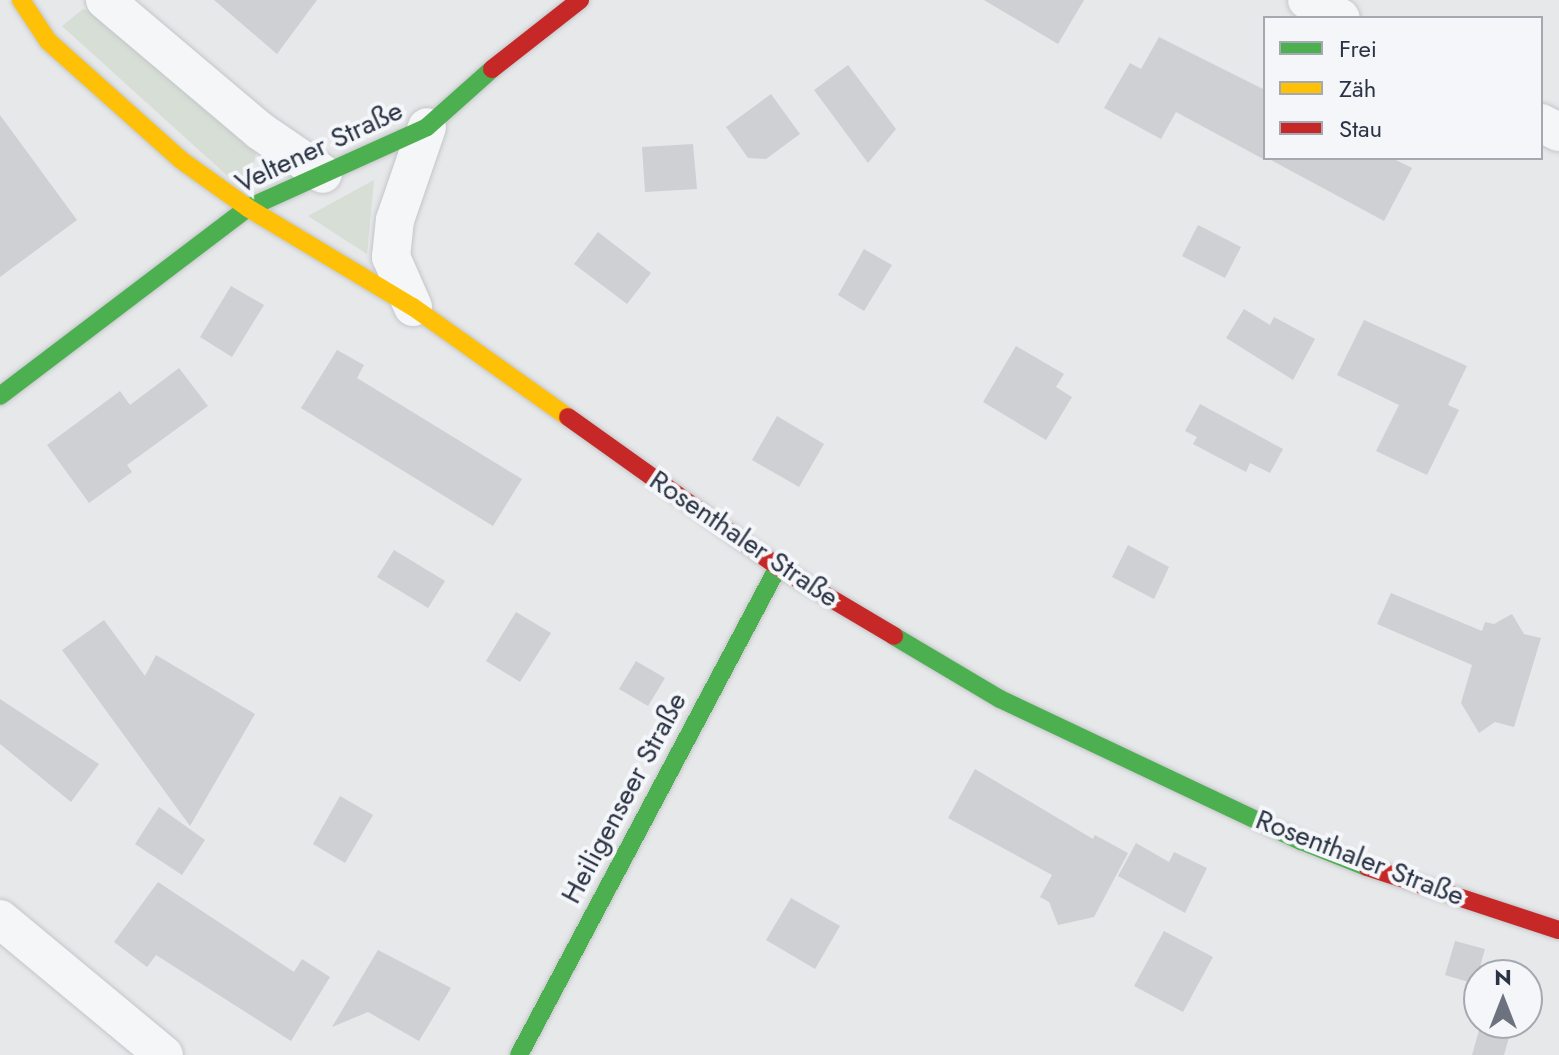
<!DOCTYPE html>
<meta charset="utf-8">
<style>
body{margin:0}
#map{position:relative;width:1559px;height:1055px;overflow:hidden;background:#e6e8ea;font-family:Jost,sans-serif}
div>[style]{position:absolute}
.green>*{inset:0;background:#d6ded6}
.building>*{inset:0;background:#ced0d3}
.roads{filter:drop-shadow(0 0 2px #c4c6c8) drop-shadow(0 0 2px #c4c6c8)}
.street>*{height:38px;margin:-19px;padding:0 19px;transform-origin:19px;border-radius:19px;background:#f5f6f7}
.fast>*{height:18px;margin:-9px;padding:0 9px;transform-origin:9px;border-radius:9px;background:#4caf50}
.slow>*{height:18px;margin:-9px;padding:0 9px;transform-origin:9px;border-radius:9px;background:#ffc107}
.jam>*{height:18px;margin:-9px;padding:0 9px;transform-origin:9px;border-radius:9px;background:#c62828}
span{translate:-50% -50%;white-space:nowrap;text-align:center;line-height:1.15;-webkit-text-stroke:8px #f4f6f9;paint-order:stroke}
.street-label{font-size:28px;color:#2b3445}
.legend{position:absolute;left:1263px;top:16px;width:280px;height:144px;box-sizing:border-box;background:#f4f6f9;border:2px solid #a4a8b1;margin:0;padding:10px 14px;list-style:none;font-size:24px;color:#2b3445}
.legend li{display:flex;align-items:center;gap:16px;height:40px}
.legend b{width:40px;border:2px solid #a4a8b1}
.north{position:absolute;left:1463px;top:959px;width:80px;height:80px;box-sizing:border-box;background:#f4f6f9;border:2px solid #a4a8b1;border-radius:50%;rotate:0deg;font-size:22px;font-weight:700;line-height:32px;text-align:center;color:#2b3445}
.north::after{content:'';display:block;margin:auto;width:28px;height:36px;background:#6c737f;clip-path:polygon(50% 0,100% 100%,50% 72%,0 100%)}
</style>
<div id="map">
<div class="green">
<i style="clip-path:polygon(83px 9px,111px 20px,229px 120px,256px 153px,252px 174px,232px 180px,62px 26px)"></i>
<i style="clip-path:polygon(374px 180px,367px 254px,308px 216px)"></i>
</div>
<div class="building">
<i style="clip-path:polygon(214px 0,317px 0,277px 54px)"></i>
<i style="clip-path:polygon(984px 0,1084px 0,1058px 44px)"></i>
<i style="clip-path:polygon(1159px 37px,1265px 90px,1265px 160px,1176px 112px,1161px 139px,1104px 108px,1130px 63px,1141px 69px)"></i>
<i style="clip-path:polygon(848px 65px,896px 129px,868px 163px,814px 90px)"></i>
<i style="clip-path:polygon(771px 94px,800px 134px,766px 159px,748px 158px,726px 127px)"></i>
<i style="clip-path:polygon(0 115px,77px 220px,0 277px)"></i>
<i style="clip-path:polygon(693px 144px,697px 189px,645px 192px,642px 147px)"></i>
<i style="clip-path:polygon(1267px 158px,1392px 158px,1412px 168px,1384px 221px)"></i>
<i style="clip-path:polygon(1198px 225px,1241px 247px,1225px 278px,1182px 256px)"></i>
<i style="clip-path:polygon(598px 232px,651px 273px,627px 304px,574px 264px)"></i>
<i style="clip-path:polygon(864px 249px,892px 265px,864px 311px,838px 295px)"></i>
<i style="clip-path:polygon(231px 286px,264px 305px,232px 357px,200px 337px)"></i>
<i style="clip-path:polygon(1244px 309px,1270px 325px,1274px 317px,1315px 339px,1293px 380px,1226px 338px)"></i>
<i style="clip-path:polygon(1364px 320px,1467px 366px,1448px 405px,1459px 410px,1427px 475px,1376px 451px,1399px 405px,1337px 375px)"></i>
<i style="clip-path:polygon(1016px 346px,1064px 374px,1056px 387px,1072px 397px,1046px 440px,983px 402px)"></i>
<i style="clip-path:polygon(337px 350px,364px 365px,357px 378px,522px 479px,493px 526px,301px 408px)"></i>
<i style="clip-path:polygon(179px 368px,208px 406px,127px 465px,132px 472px,89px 503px,47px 445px,120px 391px,130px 405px)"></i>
<i style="clip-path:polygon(1200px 404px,1283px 449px,1270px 473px,1250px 463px,1246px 472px,1193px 444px,1197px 437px,1185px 431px)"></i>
<i style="clip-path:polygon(777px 416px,824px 444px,799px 487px,752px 460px)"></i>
<i style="clip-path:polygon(1128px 545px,1169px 567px,1154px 599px,1112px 577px)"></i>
<i style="clip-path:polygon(394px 550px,445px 581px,428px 608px,377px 577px)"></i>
<i style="clip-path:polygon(1391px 593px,1482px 631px,1485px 622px,1494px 624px,1512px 614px,1524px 634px,1541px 638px,1514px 727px,1495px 722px,1479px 733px,1461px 703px,1472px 665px,1377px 624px)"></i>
<i style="clip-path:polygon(516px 612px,551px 633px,520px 682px,486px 661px)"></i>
<i style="clip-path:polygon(104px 620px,145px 676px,156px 655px,255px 714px,190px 826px,62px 650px)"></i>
<i style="clip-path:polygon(636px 661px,665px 678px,648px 706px,619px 689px)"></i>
<i style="clip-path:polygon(0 699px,99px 764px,71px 802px,0 744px)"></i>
<i style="clip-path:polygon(975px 769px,1093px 839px,1095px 835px,1128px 853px,1094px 917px,1058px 925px,1049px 902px,1040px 897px,1052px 875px,948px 818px)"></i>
<i style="clip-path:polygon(340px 796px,373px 815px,345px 863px,313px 844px)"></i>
<i style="clip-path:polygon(159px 807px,205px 840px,182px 875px,135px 844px)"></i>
<i style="clip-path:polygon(1136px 843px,1169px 862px,1174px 852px,1207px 868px,1185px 913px,1118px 876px)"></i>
<i style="clip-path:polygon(158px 882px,294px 972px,302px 959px,330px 977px,291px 1041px,156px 955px,147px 967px,114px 942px)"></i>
<i style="clip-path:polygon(791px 898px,840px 926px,815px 969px,766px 940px)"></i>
<i style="clip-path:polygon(1164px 931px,1213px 957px,1183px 1012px,1134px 986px)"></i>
<i style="clip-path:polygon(1455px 941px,1485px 949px,1475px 984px,1445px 975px)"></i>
<i style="clip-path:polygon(378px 950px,451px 988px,419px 1041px,368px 1012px,332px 1027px)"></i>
<i style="clip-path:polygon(1481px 1023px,1513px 1023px,1504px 1055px,1472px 1055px)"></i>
</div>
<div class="roads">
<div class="street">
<i style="left:105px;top:0;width:203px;rotate:40.2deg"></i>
<i style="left:260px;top:131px;width:76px;rotate:34.3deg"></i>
<i style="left:1307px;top:0;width:38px;rotate:28deg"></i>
<i style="left:1541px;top:123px;width:20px;rotate:27deg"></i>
<i style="left:413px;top:307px;width:55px;rotate:-113.7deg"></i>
<i style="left:391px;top:257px;width:37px;rotate:-84deg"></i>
<i style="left:395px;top:220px;width:98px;rotate:-71deg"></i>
<i style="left:0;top:919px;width:213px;rotate:39.7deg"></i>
</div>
<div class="fast">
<i style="left:0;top:396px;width:311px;rotate:-37.2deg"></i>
<i style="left:248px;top:208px;width:196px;rotate:-24.3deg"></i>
<i style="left:427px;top:127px;width:87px;rotate:-41.7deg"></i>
<i style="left:894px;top:636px;width:123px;rotate:30.7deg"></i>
<i style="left:1000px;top:699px;width:333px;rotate:25.3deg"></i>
<i style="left:1301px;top:841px;width:71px;rotate:21.5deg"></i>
<i style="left:519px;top:1055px;width:552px;rotate:-62.04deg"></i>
</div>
<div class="slow">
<i style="left:21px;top:0;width:49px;rotate:56.6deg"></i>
<i style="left:48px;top:41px;width:178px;rotate:41.8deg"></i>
<i style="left:181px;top:160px;width:82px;rotate:35.6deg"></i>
<i style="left:248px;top:208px;width:192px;rotate:31deg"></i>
<i style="left:413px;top:307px;width:190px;rotate:35.4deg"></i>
</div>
<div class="jam">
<i style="left:492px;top:69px;width:112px;rotate:-38.1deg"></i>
<i style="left:568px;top:417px;width:258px;rotate:35.5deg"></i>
<i style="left:778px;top:567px;width:135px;rotate:30.7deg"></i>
<i style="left:1367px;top:867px;width:202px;rotate:18.2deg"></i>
</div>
</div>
<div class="street-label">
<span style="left:319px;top:147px;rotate:-25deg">Veltener Straße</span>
<span style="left:744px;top:539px;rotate:34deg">Rosenthaler Straße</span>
<span style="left:624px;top:798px;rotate:-62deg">Heiligenseer Straße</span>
<span style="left:1360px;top:858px;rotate:21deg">Rosenthaler Straße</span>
</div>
<ul class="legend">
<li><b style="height:10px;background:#4caf50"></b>Frei</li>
<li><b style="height:10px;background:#ffc107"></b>Zäh</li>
<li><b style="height:10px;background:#c62828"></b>Stau</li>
</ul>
<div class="north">N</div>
</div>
